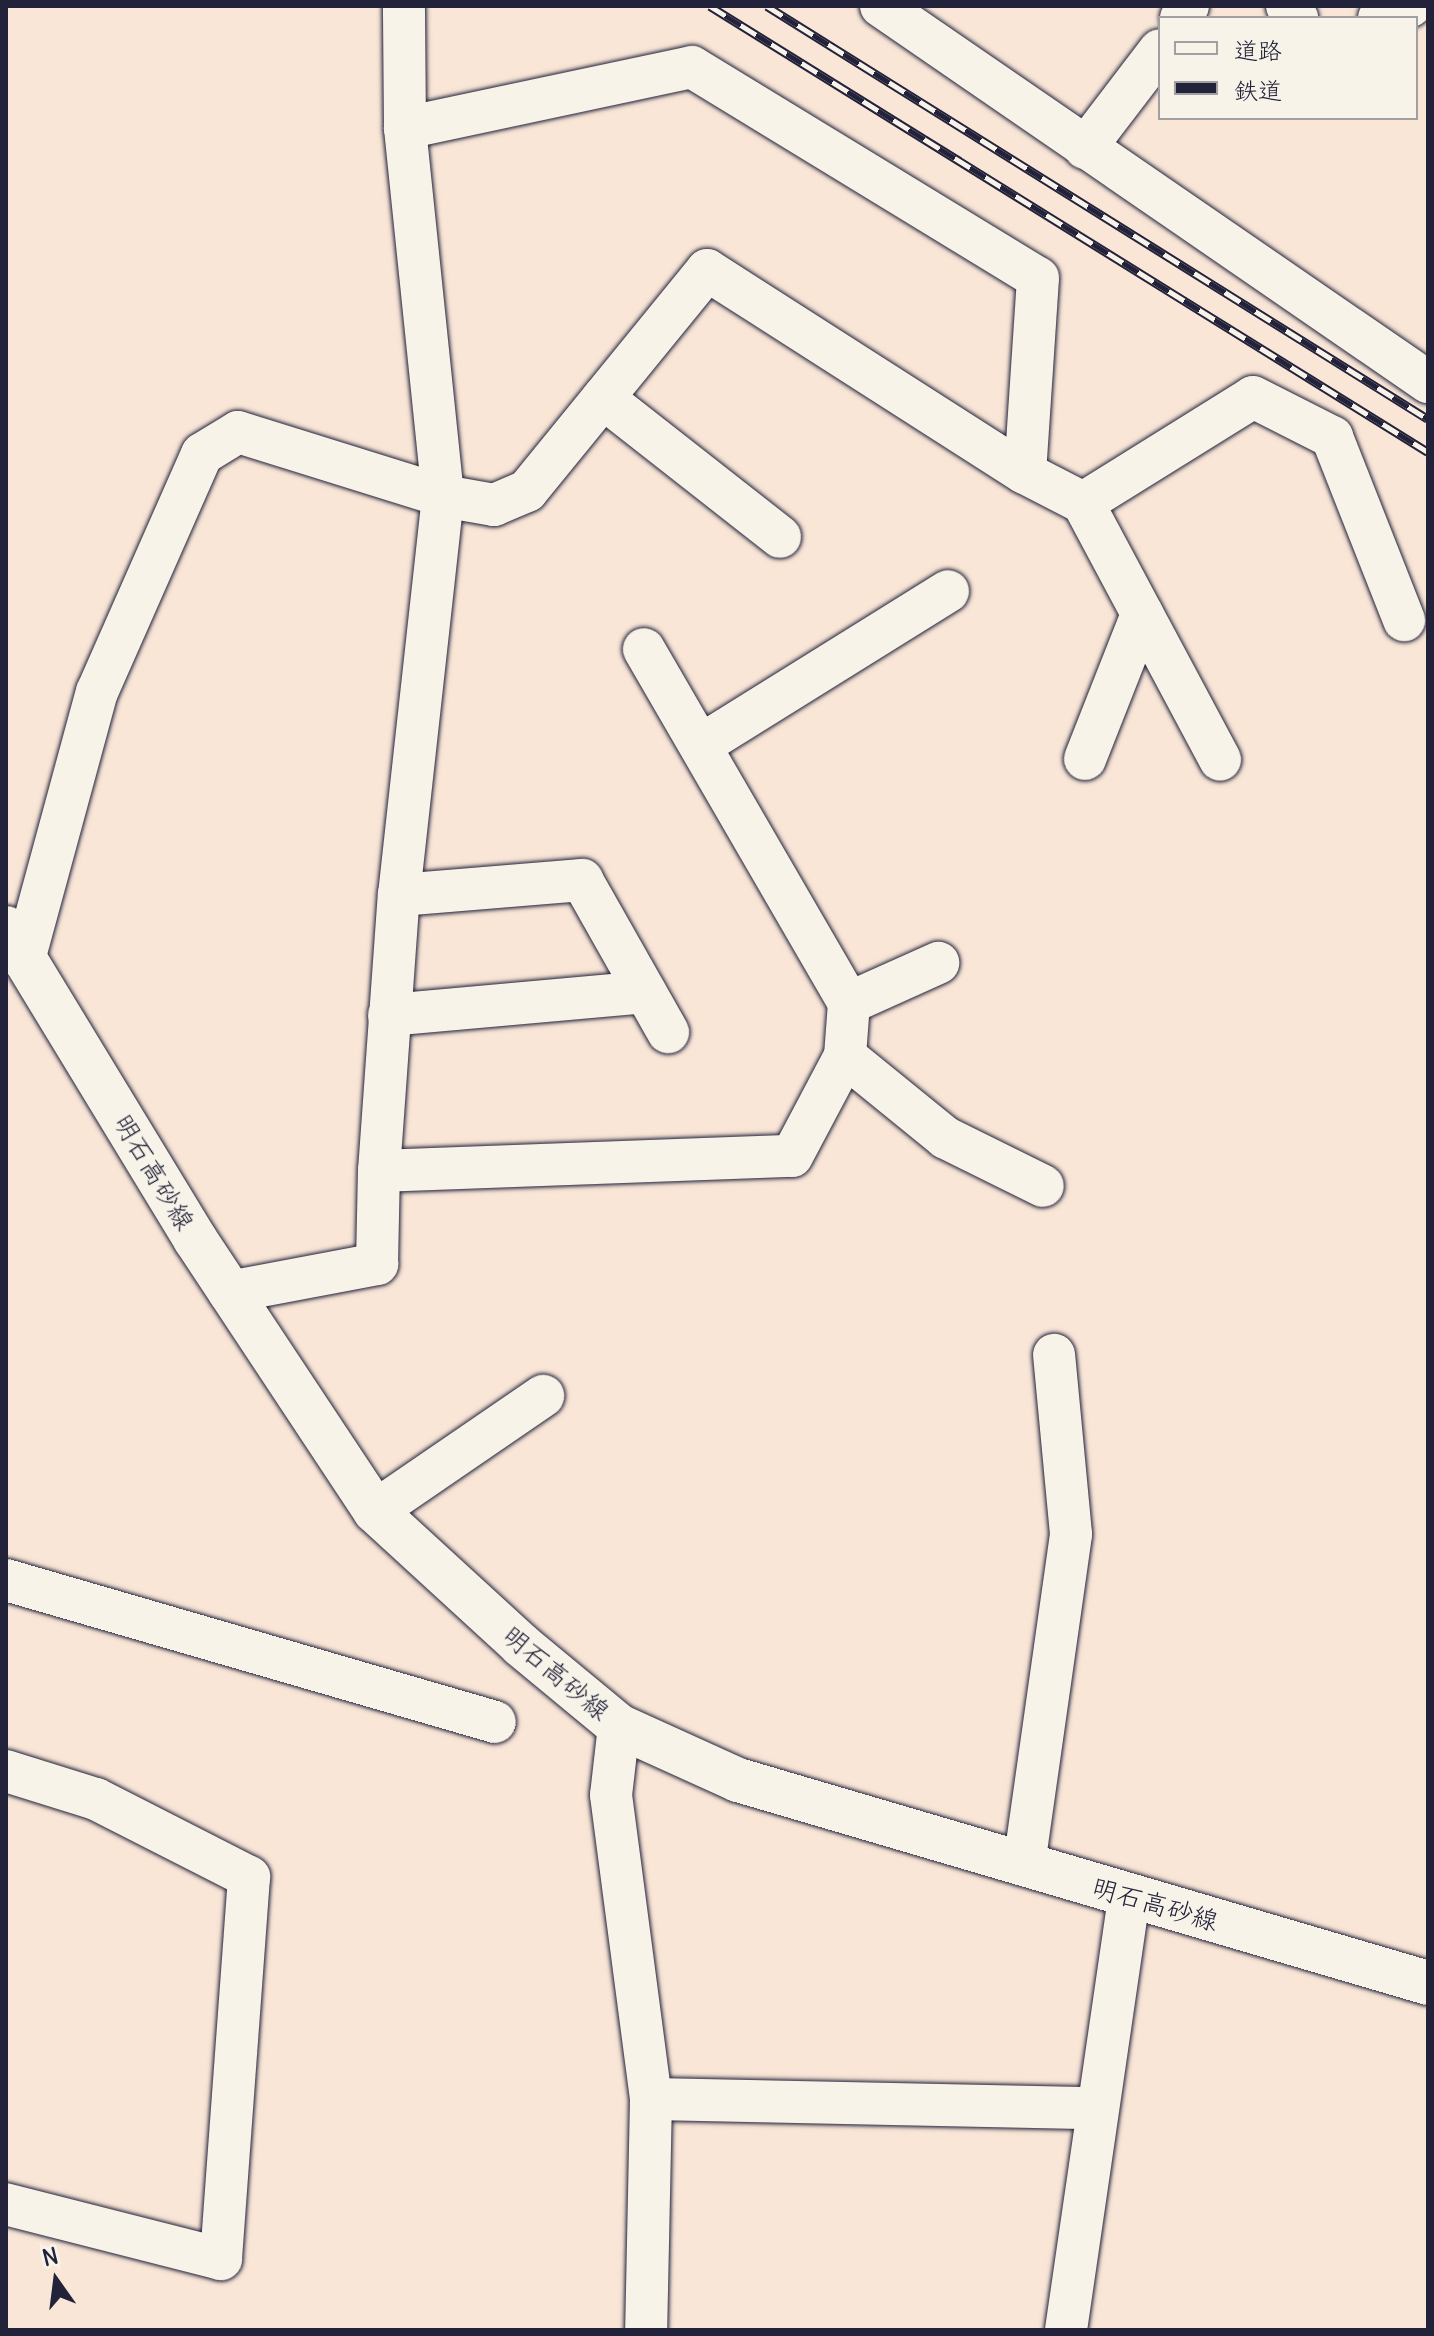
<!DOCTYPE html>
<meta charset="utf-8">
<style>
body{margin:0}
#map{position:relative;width:1434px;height:2336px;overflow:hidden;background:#f9e6d7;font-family:Delius,"Klee One",sans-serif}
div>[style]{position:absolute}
.roads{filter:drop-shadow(0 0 2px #22223b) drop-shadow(0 0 2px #22223b)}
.street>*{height:42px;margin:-21px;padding:0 21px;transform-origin:21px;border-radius:21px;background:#f7f3e8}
.secondary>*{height:44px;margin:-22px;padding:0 22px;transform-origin:22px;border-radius:22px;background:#f7f3e8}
.rail>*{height:9px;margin-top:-4.5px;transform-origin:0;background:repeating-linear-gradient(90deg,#f7f3e8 0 18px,#22223b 0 36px);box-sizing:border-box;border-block:2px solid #22223b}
span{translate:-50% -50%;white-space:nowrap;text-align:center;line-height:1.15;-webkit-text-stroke:6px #f7f3e8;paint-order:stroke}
.street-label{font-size:26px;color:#22223b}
.frame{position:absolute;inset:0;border:8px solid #22223b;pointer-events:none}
.legend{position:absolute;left:1158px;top:16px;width:260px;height:104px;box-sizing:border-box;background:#f7f3e8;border:2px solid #a29fa3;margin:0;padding:10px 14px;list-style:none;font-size:24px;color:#22223b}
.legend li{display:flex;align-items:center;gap:16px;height:40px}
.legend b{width:40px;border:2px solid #a29fa3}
.north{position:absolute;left:16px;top:2240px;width:80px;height:80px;-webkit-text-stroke:6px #f7f3e8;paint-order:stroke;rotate:346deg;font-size:22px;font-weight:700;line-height:32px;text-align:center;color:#22223b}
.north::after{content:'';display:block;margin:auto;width:28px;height:36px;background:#22223b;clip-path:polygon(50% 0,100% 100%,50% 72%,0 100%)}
</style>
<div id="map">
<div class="roads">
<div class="street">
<i style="left:881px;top:6px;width:664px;rotate:34.5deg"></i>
<i style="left:1287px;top:6px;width:16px;rotate:50deg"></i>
<i style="left:1181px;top:18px;width:14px;rotate:-60deg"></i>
<i style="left:1379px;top:18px;width:34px;rotate:-21deg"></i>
<i style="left:405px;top:128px;width:293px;rotate:-12deg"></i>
<i style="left:692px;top:67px;width:405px;rotate:31.4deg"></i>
<i style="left:1038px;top:278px;width:195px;rotate:93.8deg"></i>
<i style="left:1085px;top:148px;width:123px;rotate:-52.6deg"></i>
<i style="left:603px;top:398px;width:225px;rotate:38.1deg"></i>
<i style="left:1083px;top:503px;width:200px;rotate:-31.9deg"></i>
<i style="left:1253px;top:397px;width:89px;rotate:26.9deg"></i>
<i style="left:1332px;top:437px;width:197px;rotate:68.5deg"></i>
<i style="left:701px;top:745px;width:291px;rotate:-31.9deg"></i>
<i style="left:1085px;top:759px;width:156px;rotate:-68.5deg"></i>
<i style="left:399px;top:895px;width:184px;rotate:-4.7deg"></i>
<i style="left:582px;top:880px;width:175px;rotate:60.5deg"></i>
<i style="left:24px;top:960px;width:278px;rotate:-74.8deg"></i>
<i style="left:97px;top:692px;width:260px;rotate:-66.2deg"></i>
<i style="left:202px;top:454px;width:42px;rotate:-31.4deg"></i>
<i style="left:238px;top:432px;width:215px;rotate:17.3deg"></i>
<i style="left:443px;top:496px;width:52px;rotate:10deg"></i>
<i style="left:494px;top:505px;width:36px;rotate:-23deg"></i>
<i style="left:527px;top:491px;width:285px;rotate:-50.8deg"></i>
<i style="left:707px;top:270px;width:377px;rotate:32.6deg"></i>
<i style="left:1025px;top:473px;width:65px;rotate:27.3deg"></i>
<i style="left:1083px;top:503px;width:291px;rotate:61.9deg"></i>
<i style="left:849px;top:1003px;width:98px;rotate:-24.2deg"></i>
<i style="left:389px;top:1015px;width:257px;rotate:-5.1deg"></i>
<i style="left:845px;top:1056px;width:130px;rotate:39.1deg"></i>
<i style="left:946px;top:1138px;width:108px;rotate:26.3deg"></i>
<i style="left:379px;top:1171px;width:413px;rotate:-2.1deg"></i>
<i style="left:792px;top:1156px;width:113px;rotate:-62.1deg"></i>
<i style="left:845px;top:1056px;width:53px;rotate:-85.7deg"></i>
<i style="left:849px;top:1003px;width:409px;rotate:-120.1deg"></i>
<i style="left:229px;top:1292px;width:151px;rotate:-10.7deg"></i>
<i style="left:377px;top:1264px;width:93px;rotate:-88.8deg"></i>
<i style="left:379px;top:1171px;width:277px;rotate:-85.9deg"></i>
<i style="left:399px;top:895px;width:401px;rotate:-83.7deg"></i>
<i style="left:443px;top:496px;width:370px;rotate:-95.9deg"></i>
<i style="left:405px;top:128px;width:122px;rotate:-90.5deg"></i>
<i style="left:375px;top:1511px;width:204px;rotate:-34.4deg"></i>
<i style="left:6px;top:1580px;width:509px;rotate:16.19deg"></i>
<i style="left:619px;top:1726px;width:69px;rotate:96.6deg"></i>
<i style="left:611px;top:1795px;width:307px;rotate:82.5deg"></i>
<i style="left:651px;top:2099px;width:231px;rotate:91.2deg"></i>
<i style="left:6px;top:1771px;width:94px;rotate:17.3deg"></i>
<i style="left:96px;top:1799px;width:172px;rotate:27deg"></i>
<i style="left:249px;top:1877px;width:383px;rotate:94.2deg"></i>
<i style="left:221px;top:2259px;width:222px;rotate:-165.7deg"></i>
<i style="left:1024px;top:1865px;width:334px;rotate:-81.9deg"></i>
<i style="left:1071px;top:1534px;width:180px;rotate:-95.4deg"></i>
<i style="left:651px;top:2099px;width:446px;rotate:1.2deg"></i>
<i style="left:1066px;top:2330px;width:438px;rotate:-81.7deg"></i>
</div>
<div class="secondary">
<i style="left:6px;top:928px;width:364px;rotate:58.7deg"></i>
<i style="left:195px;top:1239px;width:326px;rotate:56.5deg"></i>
<i style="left:375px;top:1511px;width:198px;rotate:42.5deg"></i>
<i style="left:521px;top:1645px;width:127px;rotate:39.6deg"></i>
<i style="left:619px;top:1726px;width:131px;rotate:24.4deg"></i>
<i style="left:738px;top:1780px;width:719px;rotate:16.39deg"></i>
</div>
</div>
<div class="rail">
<i style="left:710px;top:6px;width:845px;rotate:31.85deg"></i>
<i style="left:767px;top:6px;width:779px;rotate:32deg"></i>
</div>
<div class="street-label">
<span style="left:154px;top:1172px;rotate:59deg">明石高砂線</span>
<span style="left:556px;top:1673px;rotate:40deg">明石高砂線</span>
<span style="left:1155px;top:1904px;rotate:16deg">明石高砂線</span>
</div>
<div class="frame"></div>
<ul class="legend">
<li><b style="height:10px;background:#f7f3e8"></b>道路</li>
<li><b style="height:10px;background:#22223b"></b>鉄道</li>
</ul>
<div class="north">N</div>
</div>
